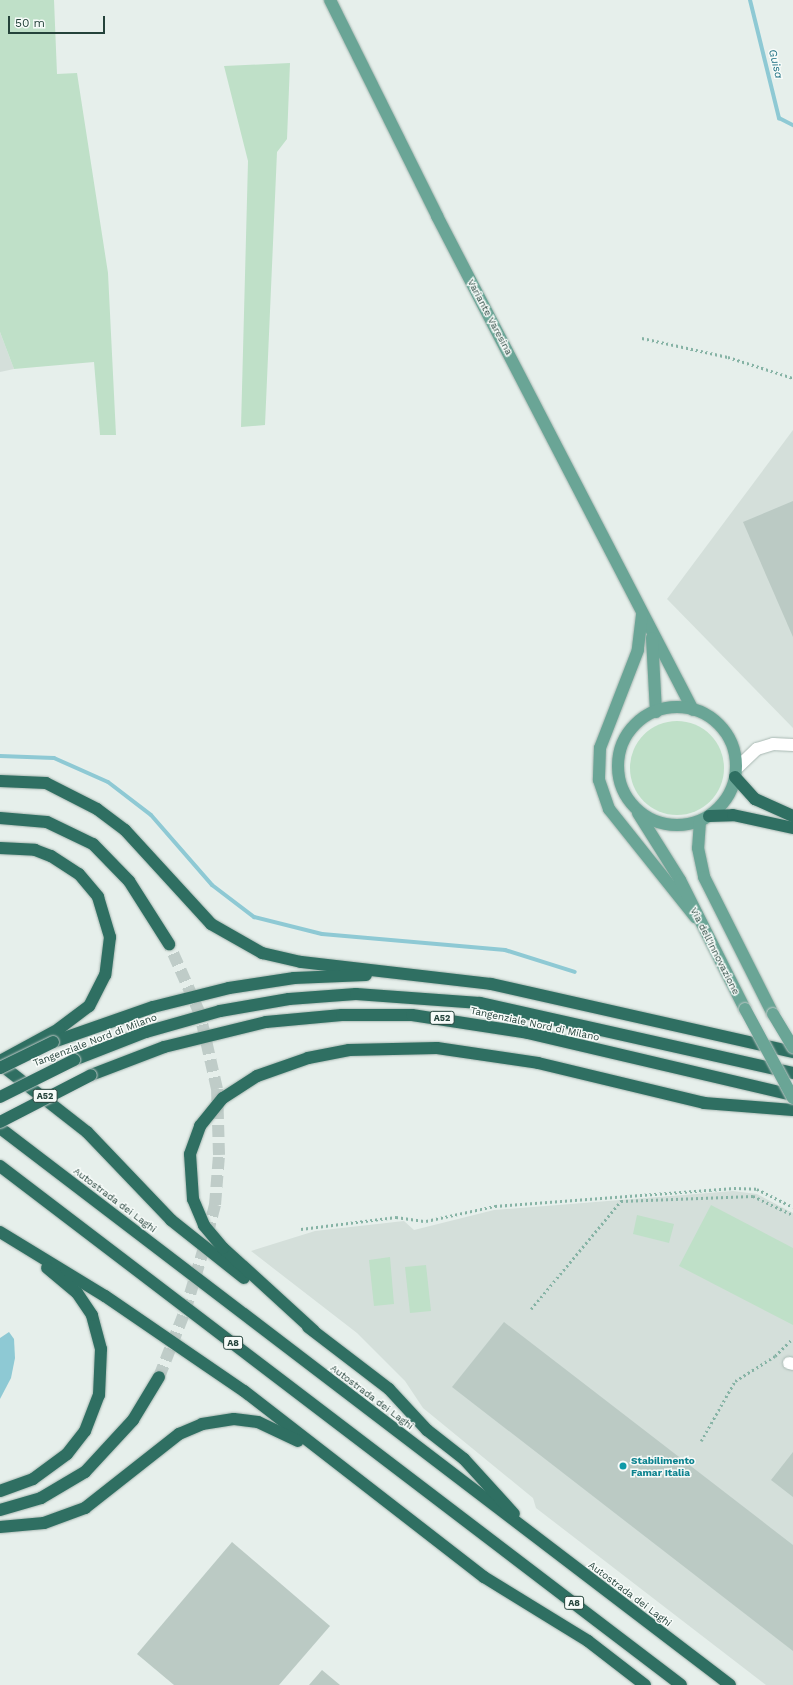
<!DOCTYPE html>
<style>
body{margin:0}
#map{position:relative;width:793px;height:1685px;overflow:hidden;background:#e6efeb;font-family:"Work Sans",sans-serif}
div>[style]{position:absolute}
.built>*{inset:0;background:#d4dfda}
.green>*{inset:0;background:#bfe0c8}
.round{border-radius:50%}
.water>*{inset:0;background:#8ec9d4}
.stream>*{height:4px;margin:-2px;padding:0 2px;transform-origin:2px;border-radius:2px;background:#8ec9d4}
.building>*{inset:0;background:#bbcac4}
.highway-tunnel>*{height:12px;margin-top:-6px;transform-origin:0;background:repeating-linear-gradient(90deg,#bfccc8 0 12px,transparent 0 18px)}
.path>*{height:2.5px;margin-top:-1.25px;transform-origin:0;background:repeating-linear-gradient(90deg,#86b3a5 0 2px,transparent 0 5px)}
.roads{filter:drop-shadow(0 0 1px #a8b8b2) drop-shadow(0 0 1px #a8b8b2)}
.minor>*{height:12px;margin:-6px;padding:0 6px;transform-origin:6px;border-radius:6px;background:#fff}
.major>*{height:12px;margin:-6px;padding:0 6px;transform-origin:6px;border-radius:6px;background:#6aa596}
.major>.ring{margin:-6px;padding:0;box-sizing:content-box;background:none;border:12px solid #6aa596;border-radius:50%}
.highway>*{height:12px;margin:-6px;padding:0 6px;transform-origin:6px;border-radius:6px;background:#2f6f62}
.bridges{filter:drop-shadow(0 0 1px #c2cac8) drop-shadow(0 0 1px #c2cac8)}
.major-bridge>*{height:12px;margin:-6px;padding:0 6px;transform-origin:6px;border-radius:6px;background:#6aa596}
.highway-bridge>*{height:12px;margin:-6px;padding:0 6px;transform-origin:6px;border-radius:6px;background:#2f6f62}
.dots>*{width:11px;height:11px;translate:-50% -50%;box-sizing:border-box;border:2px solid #f7fbf9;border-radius:50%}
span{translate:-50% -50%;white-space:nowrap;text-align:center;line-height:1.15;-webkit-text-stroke:3px #f7fbf9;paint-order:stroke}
.shield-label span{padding:1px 3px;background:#f7fbf9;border:1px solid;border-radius:3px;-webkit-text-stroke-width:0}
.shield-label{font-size:9px;color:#24423a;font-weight:700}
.street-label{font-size:10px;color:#24423a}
.culture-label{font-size:10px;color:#0d838f;font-weight:700}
.left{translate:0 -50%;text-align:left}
.water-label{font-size:11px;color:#1c6f80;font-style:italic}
.scale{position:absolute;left:8px;top:16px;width:97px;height:18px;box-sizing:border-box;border:2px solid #24423a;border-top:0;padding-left:5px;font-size:12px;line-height:14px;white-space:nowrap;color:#24423a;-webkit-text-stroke:3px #f7fbf9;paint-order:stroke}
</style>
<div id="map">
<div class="built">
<i style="clip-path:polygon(0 332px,14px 369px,0 372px)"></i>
<i style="clip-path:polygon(793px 430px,793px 728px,667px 599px)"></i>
<i style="clip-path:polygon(733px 1191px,757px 1194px,793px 1213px,793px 1685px,766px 1685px,536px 1508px,533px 1498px,423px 1408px,405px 1381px,357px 1333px,251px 1251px,315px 1231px,404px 1221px,414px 1230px,494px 1210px)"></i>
</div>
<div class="green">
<i style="clip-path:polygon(0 0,54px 0,57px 74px,77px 73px,108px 273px,116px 435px,100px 435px,94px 362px,14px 369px,0 332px)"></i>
<i style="clip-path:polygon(290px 63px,287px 139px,277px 152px,265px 425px,241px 427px,248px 161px,224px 66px)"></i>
<i class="round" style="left:630px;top:721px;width:94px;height:94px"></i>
<i style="clip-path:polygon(711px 1205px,793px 1248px,793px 1325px,679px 1266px)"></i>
<i style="clip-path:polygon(637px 1215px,674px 1224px,669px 1243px,633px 1234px)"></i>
<i style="clip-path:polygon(390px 1257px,394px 1304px,374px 1306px,369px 1260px)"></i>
<i style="clip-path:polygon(426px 1265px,431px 1311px,410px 1313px,405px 1267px)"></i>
</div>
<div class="water">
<i style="clip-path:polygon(9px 1332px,14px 1339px,15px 1358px,11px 1378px,0 1399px,0 1338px)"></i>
</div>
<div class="stream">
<i style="left:750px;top:0;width:122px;rotate:76.2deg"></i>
<i style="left:779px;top:118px;width:16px;rotate:27deg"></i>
<i style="left:0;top:756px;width:54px;rotate:2.1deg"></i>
<i style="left:54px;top:758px;width:59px;rotate:24deg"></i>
<i style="left:108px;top:782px;width:54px;rotate:37.5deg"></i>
<i style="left:151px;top:815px;width:93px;rotate:48.9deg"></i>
<i style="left:212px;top:885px;width:53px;rotate:37.3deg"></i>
<i style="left:254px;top:917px;width:70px;rotate:14deg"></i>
<i style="left:322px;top:934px;width:184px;rotate:5deg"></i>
<i style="left:505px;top:950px;width:73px;rotate:17.4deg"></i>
</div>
<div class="building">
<i style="clip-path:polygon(793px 501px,793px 637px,743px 522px)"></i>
<i style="clip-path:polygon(504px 1322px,793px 1545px,793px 1651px,452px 1387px)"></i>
<i style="clip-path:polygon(793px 1452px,793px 1497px,771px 1480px)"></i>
<i style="clip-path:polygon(232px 1542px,330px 1626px,279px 1685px,174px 1685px,137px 1654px)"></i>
<i style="clip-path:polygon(322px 1670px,340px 1685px,309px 1685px)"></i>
</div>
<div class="highway-tunnel">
<i style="left:159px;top:1377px;width:71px;rotate:-68.5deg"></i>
<i style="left:185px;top:1311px;width:63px;rotate:-73.3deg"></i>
<i style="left:203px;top:1251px;width:48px;rotate:-75.4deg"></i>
<i style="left:215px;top:1205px;width:50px;rotate:-85.4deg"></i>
<i style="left:219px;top:1155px;width:66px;rotate:-91.7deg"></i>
<i style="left:217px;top:1089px;width:77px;rotate:-102.8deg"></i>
<i style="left:200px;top:1014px;width:77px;rotate:-113.9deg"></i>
</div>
<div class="path">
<i style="left:642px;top:338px;width:88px;rotate:12.5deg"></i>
<i style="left:728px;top:357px;width:68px;rotate:17.9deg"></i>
<i style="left:301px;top:1229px;width:96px;rotate:-7.2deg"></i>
<i style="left:396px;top:1217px;width:30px;rotate:8deg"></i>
<i style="left:426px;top:1221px;width:71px;rotate:-12.3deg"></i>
<i style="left:495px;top:1206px;width:240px;rotate:-4.3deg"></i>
<i style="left:734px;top:1188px;width:23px;rotate:2deg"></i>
<i style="left:757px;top:1189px;width:40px;rotate:26.6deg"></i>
<i style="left:531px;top:1309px;width:141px;rotate:-50.2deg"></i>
<i style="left:621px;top:1201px;width:132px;rotate:-2.2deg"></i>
<i style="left:753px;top:1196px;width:44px;rotate:25.4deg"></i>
<i style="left:701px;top:1441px;width:69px;rotate:-60.5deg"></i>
<i style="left:735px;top:1381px;width:47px;rotate:-32deg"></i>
<i style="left:775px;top:1356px;width:25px;rotate:-45deg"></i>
</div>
<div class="roads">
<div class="minor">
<i style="left:736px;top:769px;width:29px;rotate:-44deg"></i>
<i style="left:757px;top:749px;width:17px;rotate:-17deg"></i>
<i style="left:773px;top:744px;width:20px;rotate:3deg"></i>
<i style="left:789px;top:1363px;width:4px;rotate:14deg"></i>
</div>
<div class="major">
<i style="left:330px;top:0;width:241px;rotate:63.6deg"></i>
<i style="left:437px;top:216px;width:556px;rotate:62.61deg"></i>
<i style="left:642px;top:615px;width:35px;rotate:97deg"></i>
<i style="left:638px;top:650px;width:105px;rotate:111.2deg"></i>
<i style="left:600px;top:748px;width:32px;rotate:92deg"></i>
<i style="left:599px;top:780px;width:31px;rotate:71deg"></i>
<i style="left:609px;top:809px;width:139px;rotate:51.4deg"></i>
<i style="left:652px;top:638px;width:74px;rotate:86.9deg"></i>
<i class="ring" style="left:618px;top:707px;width:106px;height:106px"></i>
<i style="left:638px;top:813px;width:79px;rotate:57.9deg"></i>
<i style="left:680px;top:880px;width:144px;rotate:63.3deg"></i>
<i style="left:700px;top:821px;width:27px;rotate:94deg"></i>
<i style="left:698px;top:848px;width:30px;rotate:78deg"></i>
<i style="left:704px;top:877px;width:153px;rotate:63.3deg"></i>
</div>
<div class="highway">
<i style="left:735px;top:777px;width:30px;rotate:48deg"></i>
<i style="left:755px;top:799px;width:42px;rotate:24.1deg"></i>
<i style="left:0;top:781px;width:46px;rotate:2.5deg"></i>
<i style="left:46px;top:783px;width:57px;rotate:27deg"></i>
<i style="left:97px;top:809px;width:35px;rotate:37deg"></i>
<i style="left:125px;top:830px;width:127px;rotate:47.5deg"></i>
<i style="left:211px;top:924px;width:59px;rotate:29.6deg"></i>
<i style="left:262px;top:953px;width:40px;rotate:13deg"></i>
<i style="left:301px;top:962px;width:191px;rotate:6.6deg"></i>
<i style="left:491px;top:984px;width:310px;rotate:12.7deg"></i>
<i style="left:709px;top:816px;width:24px;rotate:-2deg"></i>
<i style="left:733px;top:815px;width:61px;rotate:12.2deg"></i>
<i style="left:0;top:818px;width:47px;rotate:4.9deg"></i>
<i style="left:47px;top:822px;width:51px;rotate:25.6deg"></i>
<i style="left:93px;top:844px;width:52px;rotate:45.8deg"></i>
<i style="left:129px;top:881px;width:75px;rotate:57.6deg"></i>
<i style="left:0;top:848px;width:35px;rotate:3deg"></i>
<i style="left:35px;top:850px;width:17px;rotate:21deg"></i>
<i style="left:51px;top:856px;width:33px;rotate:33deg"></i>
<i style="left:79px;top:874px;width:30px;rotate:50deg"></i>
<i style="left:98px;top:897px;width:42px;rotate:73.3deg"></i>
<i style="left:110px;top:937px;width:38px;rotate:97deg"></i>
<i style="left:105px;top:975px;width:35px;rotate:117deg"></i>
<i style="left:89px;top:1006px;width:38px;rotate:143deg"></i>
<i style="left:59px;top:1029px;width:67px;rotate:151.5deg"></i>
<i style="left:53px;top:1042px;width:106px;rotate:-19.3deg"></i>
<i style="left:153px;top:1007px;width:78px;rotate:-14deg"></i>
<i style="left:229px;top:988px;width:66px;rotate:-8.7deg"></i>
<i style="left:294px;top:978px;width:72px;rotate:-2.4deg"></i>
<i style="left:74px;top:1060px;width:77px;rotate:-21.3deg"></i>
<i style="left:146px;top:1032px;width:77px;rotate:-15.8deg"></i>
<i style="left:220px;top:1011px;width:70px;rotate:-9.9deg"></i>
<i style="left:289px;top:999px;width:67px;rotate:-4.3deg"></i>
<i style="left:356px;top:994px;width:124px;rotate:4.2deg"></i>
<i style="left:480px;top:1003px;width:321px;rotate:12.6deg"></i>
<i style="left:0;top:1064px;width:110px;rotate:38deg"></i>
<i style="left:87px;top:1132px;width:122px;rotate:46.3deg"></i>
<i style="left:171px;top:1220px;width:93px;rotate:38.5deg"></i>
<i style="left:91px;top:1075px;width:78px;rotate:-21deg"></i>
<i style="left:164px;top:1047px;width:105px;rotate:-13.8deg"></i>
<i style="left:266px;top:1022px;width:76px;rotate:-5.3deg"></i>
<i style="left:342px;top:1015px;width:70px"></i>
<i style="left:412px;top:1015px;width:117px;rotate:8.8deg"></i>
<i style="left:528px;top:1033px;width:272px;rotate:13.2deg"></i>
<i style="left:0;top:1128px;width:918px;rotate:37.34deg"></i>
<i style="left:0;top:1166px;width:856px;rotate:37.31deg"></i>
<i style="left:0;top:1232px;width:123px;rotate:31.4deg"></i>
<i style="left:105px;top:1296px;width:168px;rotate:34.4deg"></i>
<i style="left:244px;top:1391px;width:304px;rotate:37.8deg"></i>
<i style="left:484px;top:1577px;width:122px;rotate:31.6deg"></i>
<i style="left:588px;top:1641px;width:72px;rotate:37.7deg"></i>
<i style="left:308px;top:1327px;width:102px;rotate:37.4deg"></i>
<i style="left:389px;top:1389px;width:56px;rotate:47.2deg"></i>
<i style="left:427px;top:1430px;width:47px;rotate:38.1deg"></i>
<i style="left:464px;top:1459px;width:74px;rotate:47.7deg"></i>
<i style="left:314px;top:1331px;width:123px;rotate:-137.6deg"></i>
<i style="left:223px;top:1248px;width:30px;rotate:-130deg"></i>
<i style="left:204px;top:1225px;width:28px;rotate:-113deg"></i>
<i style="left:193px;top:1199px;width:45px;rotate:-93.8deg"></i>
<i style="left:190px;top:1154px;width:30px;rotate:-70deg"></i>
<i style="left:200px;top:1126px;width:36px;rotate:-51deg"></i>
<i style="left:223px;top:1098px;width:40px;rotate:-32.9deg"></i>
<i style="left:257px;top:1076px;width:54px;rotate:-19.4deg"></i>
<i style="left:308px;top:1058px;width:42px;rotate:-11deg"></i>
<i style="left:349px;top:1050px;width:88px;rotate:-1.3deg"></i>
<i style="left:437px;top:1048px;width:102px;rotate:8.4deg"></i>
<i style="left:538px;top:1063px;width:171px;rotate:13.5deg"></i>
<i style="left:704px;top:1103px;width:89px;rotate:4.5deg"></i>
<i style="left:0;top:1491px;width:35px;rotate:-20deg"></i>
<i style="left:33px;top:1479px;width:42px;rotate:-36.3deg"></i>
<i style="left:67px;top:1454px;width:29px;rotate:-52deg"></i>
<i style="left:85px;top:1431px;width:39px;rotate:-69deg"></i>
<i style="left:99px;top:1395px;width:46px;rotate:-87.5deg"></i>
<i style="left:101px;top:1349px;width:35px;rotate:-105deg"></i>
<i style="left:92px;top:1315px;width:27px;rotate:-124deg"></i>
<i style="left:77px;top:1293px;width:39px;rotate:-140deg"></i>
<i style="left:0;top:1510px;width:43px;rotate:-16.3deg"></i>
<i style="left:41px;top:1498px;width:51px;rotate:-30.6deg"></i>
<i style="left:85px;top:1472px;width:71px;rotate:-47.3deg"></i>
<i style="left:133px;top:1420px;width:50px;rotate:-58.8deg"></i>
<i style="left:0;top:1527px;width:44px;rotate:-5.2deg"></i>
<i style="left:44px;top:1523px;width:44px;rotate:-20.1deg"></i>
<i style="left:85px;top:1508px;width:120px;rotate:-38.2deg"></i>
<i style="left:179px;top:1434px;width:25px;rotate:-23deg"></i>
<i style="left:202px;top:1424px;width:32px;rotate:-9deg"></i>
<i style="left:234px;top:1419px;width:24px;rotate:7deg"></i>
<i style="left:258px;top:1422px;width:44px;rotate:25.4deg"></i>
</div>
</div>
<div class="bridges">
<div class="major-bridge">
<i style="left:745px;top:1009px;width:101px;rotate:61.7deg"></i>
<i style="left:773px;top:1014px;width:39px;rotate:59deg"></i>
</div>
<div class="highway-bridge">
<i style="left:0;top:1068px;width:59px;rotate:-26.1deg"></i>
<i style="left:0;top:1097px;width:83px;rotate:-26.6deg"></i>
<i style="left:0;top:1122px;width:102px;rotate:-27.3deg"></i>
</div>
</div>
<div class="dots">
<i style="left:623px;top:1466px;background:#0f9aa8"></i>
</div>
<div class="shield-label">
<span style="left:442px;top:1018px">A52</span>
<span style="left:45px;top:1096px">A52</span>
<span style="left:233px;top:1343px">A8</span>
<span style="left:574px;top:1603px">A8</span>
</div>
<div class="street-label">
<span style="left:490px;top:317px;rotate:62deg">Variante Varesina</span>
<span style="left:715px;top:951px;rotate:63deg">Via dell'Innovazione</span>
<span style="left:535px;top:1024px;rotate:12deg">Tangenziale Nord di Milano</span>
<span style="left:95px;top:1040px;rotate:-21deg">Tangenziale Nord di Milano</span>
<span style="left:115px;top:1200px;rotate:37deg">Autostrada dei Laghi</span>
<span style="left:372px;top:1397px;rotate:37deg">Autostrada dei Laghi</span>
<span style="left:630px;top:1594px;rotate:37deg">Autostrada dei Laghi</span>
</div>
<div class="culture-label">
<span class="left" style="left:631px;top:1466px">Stabilimento<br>Famar Italia</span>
</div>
<div class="water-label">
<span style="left:775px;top:64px;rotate:76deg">Guisa</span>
</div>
<div class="scale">50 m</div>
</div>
